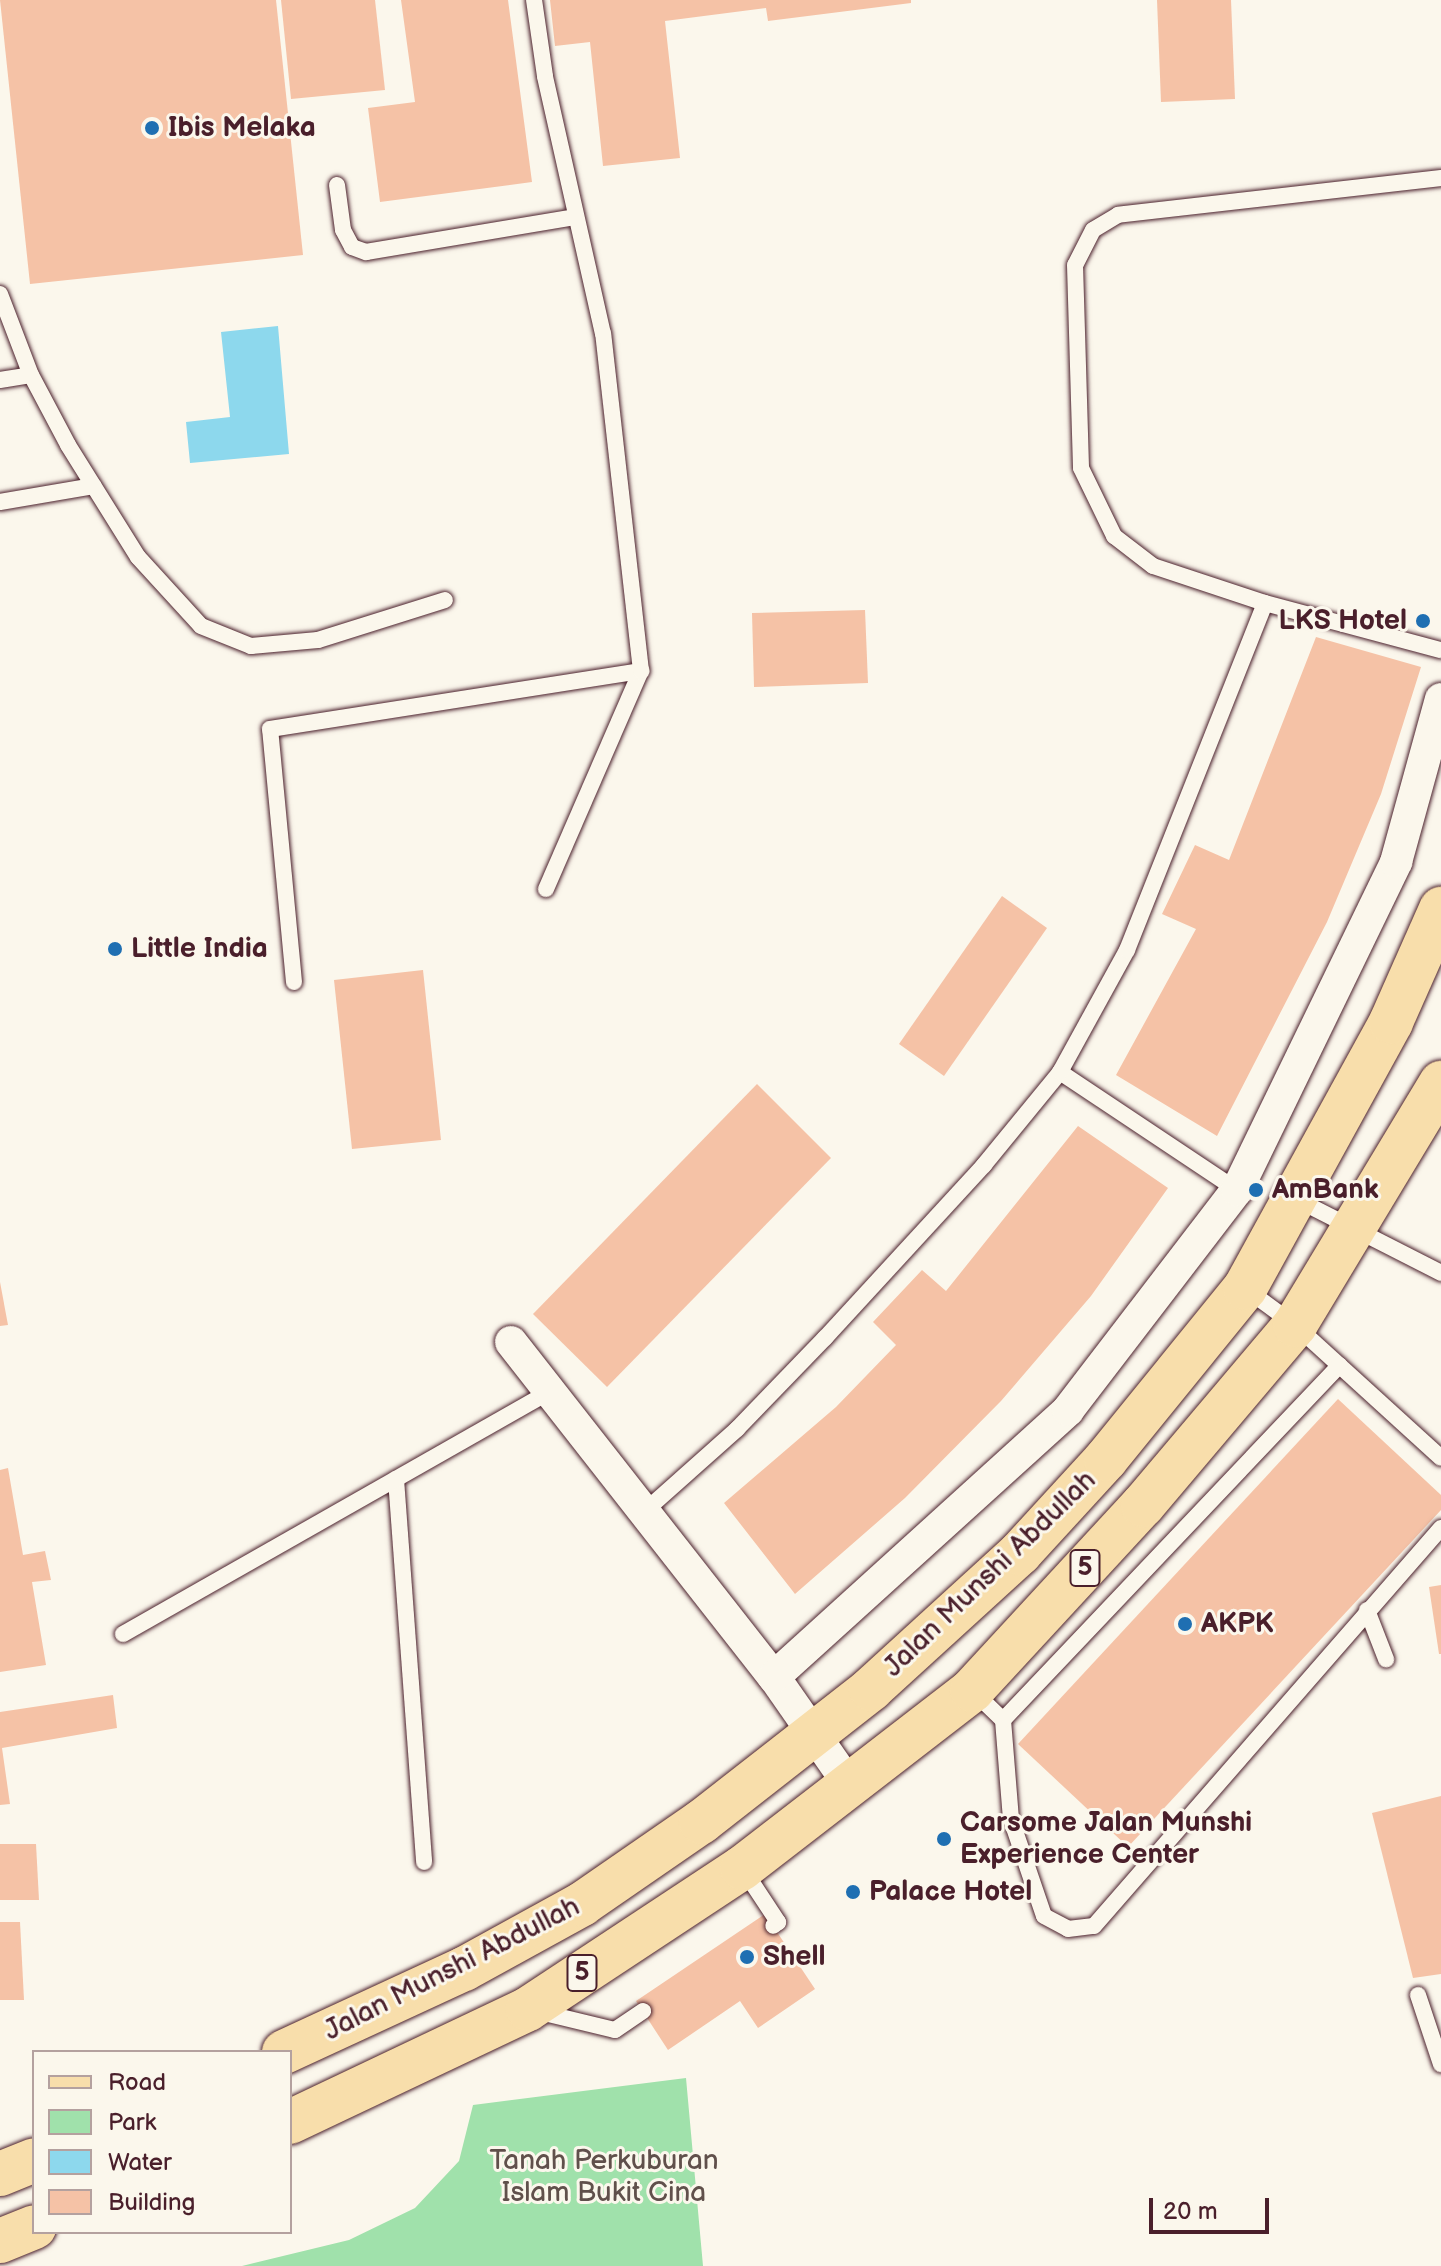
<!DOCTYPE html>
<style>
body{margin:0}
#map{position:relative;width:1441px;height:2266px;overflow:hidden;background:#fbf7ec;font-family:"Balsamiq Sans",sans-serif}
div>[style]{position:absolute}
.green>*{inset:0;background:#a0e1ab}
.water>*{inset:0;background:#8dd8ed}
.building>*{inset:0;background:#f5c2a6}
.roads{filter:drop-shadow(0 0 2px #4a1f2b) drop-shadow(0 0 2px #4a1f2b)}
.service>*{height:16px;margin:-8px;padding:0 8px;transform-origin:8px;border-radius:8px;background:#fbf7ec}
.minor>*{height:32px;margin:-16px;padding:0 16px;transform-origin:16px;border-radius:16px;background:#fbf7ec}
.primary>*{height:44px;margin:-22px;padding:0 22px;transform-origin:22px;border-radius:22px;background:#f8deab}
.dots>*{width:22px;height:22px;translate:-50% -50%;box-sizing:border-box;border:4px solid #fbf7ec;border-radius:50%}
span{translate:-50% -50%;white-space:nowrap;text-align:center;line-height:1.15;-webkit-text-stroke:6px #fbf7ec;paint-order:stroke}
.shield-label span{padding:2px 6px;background:#fbf7ec;border:2px solid;border-radius:6px;-webkit-text-stroke-width:0}
.shield-label{font-size:26px;color:#4a1f2b;font-weight:700}
.poi-label{font-size:28px;color:#4a1f2b;font-weight:700}
.left{translate:0 -50%;text-align:left}
.right{translate:-100% -50%;text-align:right}
.street-label{font-size:28px;color:#4a1f2b}
.park-label{font-size:28px;color:#60504b}
.legend{position:absolute;left:32px;top:2050px;width:260px;height:184px;box-sizing:border-box;background:#fbf7ec;border:2px solid #b4a19f;margin:0;padding:10px 14px;list-style:none;font-size:24px;color:#4a1f2b}
.legend li{display:flex;align-items:center;gap:16px;height:40px}
.legend b{width:40px;border:2px solid #b4a19f}
.scale{position:absolute;left:1149px;top:2198px;width:120px;height:36px;box-sizing:border-box;border:4px solid #4a1f2b;border-top:0;padding-left:10px;font-size:24px;line-height:28px;white-space:nowrap;color:#4a1f2b;-webkit-text-stroke:6px #fbf7ec;paint-order:stroke}
</style>
<div id="map">
<div class="green">
<i style="clip-path:polygon(686px 2078px,703px 2266px,242px 2266px,349px 2240px,415px 2208px,459px 2161px,473px 2105px)"></i>
</div>
<div class="water">
<i style="clip-path:polygon(278px 326px,289px 454px,190px 463px,186px 422px,230px 417px,221px 332px)"></i>
</div>
<div class="building">
<i style="clip-path:polygon(0 0,276px 0,303px 255px,30px 284px)"></i>
<i style="clip-path:polygon(281px 0,375px 0,385px 90px,291px 99px)"></i>
<i style="clip-path:polygon(401px 0,508px 0,532px 182px,380px 202px,368px 108px,415px 102px)"></i>
<i style="clip-path:polygon(550px 0,911px 0,911px 3px,768px 21px,766px 8px,665px 21px,680px 158px,603px 166px,590px 42px,555px 46px)"></i>
<i style="clip-path:polygon(1157px 0,1231px 0,1235px 99px,1161px 102px)"></i>
<i style="clip-path:polygon(865px 610px,868px 683px,754px 687px,752px 613px)"></i>
<i style="clip-path:polygon(1316px 637px,1421px 667px,1381px 794px,1327px 922px,1217px 1136px,1116px 1075px,1196px 929px,1162px 914px,1195px 845px,1229px 860px)"></i>
<i style="clip-path:polygon(1002px 896px,1047px 928px,944px 1076px,899px 1044px)"></i>
<i style="clip-path:polygon(423px 970px,441px 1140px,352px 1149px,334px 980px)"></i>
<i style="clip-path:polygon(757px 1084px,831px 1158px,607px 1387px,533px 1314px)"></i>
<i style="clip-path:polygon(1078px 1126px,1168px 1188px,1091px 1296px,1001px 1401px,905px 1498px,795px 1594px,724px 1503px,836px 1407px,896px 1345px,873px 1322px,922px 1270px,946px 1291px)"></i>
<i style="clip-path:polygon(0 1282px,8px 1325px,0 1326px)"></i>
<i style="clip-path:polygon(1338px 1399px,1441px 1495px,1441px 1510px,1128px 1847px,1018px 1744px)"></i>
<i style="clip-path:polygon(8px 1468px,23px 1555px,45px 1551px,51px 1580px,32px 1582px,46px 1665px,0 1672px,0 1470px)"></i>
<i style="clip-path:polygon(1441px 1585px,1441px 1654px,1439px 1654px,1429px 1587px)"></i>
<i style="clip-path:polygon(113px 1695px,117px 1728px,2px 1748px,10px 1804px,0 1805px,0 1712px)"></i>
<i style="clip-path:polygon(1441px 1796px,1441px 1974px,1413px 1978px,1372px 1813px)"></i>
<i style="clip-path:polygon(0 1844px,36px 1844px,39px 1900px,0 1900px)"></i>
<i style="clip-path:polygon(765px 1914px,815px 1989px,758px 2028px,740px 2001px,668px 2050px,636px 2001px)"></i>
<i style="clip-path:polygon(0 1922px,20px 1922px,24px 2000px,0 2000px)"></i>
</div>
<div class="roads">
<div class="service">
<i style="left:1441px;top:178px;width:325px;rotate:173.5deg"></i>
<i style="left:1118px;top:215px;width:29px;rotate:149deg"></i>
<i style="left:1093px;top:230px;width:39px;rotate:117deg"></i>
<i style="left:1075px;top:265px;width:203px;rotate:88.3deg"></i>
<i style="left:1081px;top:468px;width:76px;rotate:64.1deg"></i>
<i style="left:1114px;top:536px;width:49px;rotate:37.6deg"></i>
<i style="left:1153px;top:566px;width:118px;rotate:18.3deg"></i>
<i style="left:1265px;top:603px;width:182px;rotate:15deg"></i>
<i style="left:337px;top:185px;width:45px;rotate:82.4deg"></i>
<i style="left:343px;top:230px;width:19px;rotate:62deg"></i>
<i style="left:352px;top:247px;width:15px;rotate:20deg"></i>
<i style="left:366px;top:252px;width:213px;rotate:-9.5deg"></i>
<i style="left:0;top:294px;width:87px;rotate:69.1deg"></i>
<i style="left:31px;top:375px;width:79px;rotate:62.1deg"></i>
<i style="left:68px;top:445px;width:132px;rotate:58deg"></i>
<i style="left:138px;top:557px;width:93px;rotate:47.6deg"></i>
<i style="left:201px;top:626px;width:54px;rotate:21.8deg"></i>
<i style="left:251px;top:646px;width:67px;rotate:-5.1deg"></i>
<i style="left:318px;top:640px;width:133px;rotate:-17.5deg"></i>
<i style="left:0;top:380px;width:31px;rotate:-9deg"></i>
<i style="left:0;top:502px;width:95px;rotate:-9.7deg"></i>
<i style="left:546px;top:889px;width:238px;rotate:-66.5deg"></i>
<i style="left:294px;top:982px;width:254px;rotate:-95.4deg"></i>
<i style="left:270px;top:729px;width:376px;rotate:-8.9deg"></i>
<i style="left:641px;top:671px;width:339px;rotate:-96.4deg"></i>
<i style="left:603px;top:334px;width:264px;rotate:-102.7deg"></i>
<i style="left:545px;top:76px;width:77px;rotate:-98.2deg"></i>
<i style="left:1060px;top:1072px;width:213px;rotate:33.7deg"></i>
<i style="left:1296px;top:1199px;width:163px;rotate:27deg"></i>
<i style="left:1246px;top:1289px;width:61px;rotate:36.3deg"></i>
<i style="left:1295px;top:1325px;width:197px;rotate:42.3deg"></i>
<i style="left:396px;top:1479px;width:384px;rotate:85.8deg"></i>
<i style="left:644px;top:1512px;width:125px;rotate:-41.7deg"></i>
<i style="left:737px;top:1429px;width:127px;rotate:-46deg"></i>
<i style="left:825px;top:1338px;width:235px;rotate:-47.4deg"></i>
<i style="left:984px;top:1165px;width:120px;rotate:-50.7deg"></i>
<i style="left:1060px;top:1072px;width:139px;rotate:-61.2deg"></i>
<i style="left:1127px;top:950px;width:373px;rotate:-68.3deg"></i>
<i style="left:1367px;top:1610px;width:53px;rotate:68.8deg"></i>
<i style="left:123px;top:1634px;width:492px;rotate:-29.6deg"></i>
<i style="left:972px;top:1690px;width:43px;rotate:44.1deg"></i>
<i style="left:1003px;top:1720px;width:99px;rotate:85.4deg"></i>
<i style="left:1011px;top:1819px;width:102px;rotate:71.2deg"></i>
<i style="left:1044px;top:1916px;width:27px;rotate:28deg"></i>
<i style="left:1068px;top:1929px;width:26px;rotate:-7deg"></i>
<i style="left:1094px;top:1926px;width:528px;rotate:-48.92deg"></i>
<i style="left:1003px;top:1720px;width:489px;rotate:-46.5deg"></i>
<i style="left:743px;top:1869px;width:64px;rotate:56.6deg"></i>
<i style="left:778px;top:1922px;width:6px;rotate:141deg"></i>
<i style="left:1418px;top:1995px;width:73px;rotate:71.6deg"></i>
<i style="left:536px;top:2011px;width:81px;rotate:13.5deg"></i>
<i style="left:615px;top:2030px;width:34px;rotate:-34deg"></i>
</div>
<div class="minor">
<i style="left:511px;top:1342px;width:426px;rotate:51.9deg"></i>
<i style="left:774px;top:1677px;width:133px;rotate:55.1deg"></i>
<i style="left:774px;top:1677px;width:397px;rotate:-42.2deg"></i>
<i style="left:1068px;top:1410px;width:277px;rotate:-52.5deg"></i>
<i style="left:1237px;top:1190px;width:365px;rotate:-64.1deg"></i>
<i style="left:1396px;top:862px;width:169px;rotate:-74.6deg"></i>
</div>
<div class="primary">
<i style="left:284px;top:2052px;width:198px;rotate:-24.8deg"></i>
<i style="left:464px;top:1969px;width:135px;rotate:-28.8deg"></i>
<i style="left:582px;top:1904px;width:145px;rotate:-34.6deg"></i>
<i style="left:701px;top:1822px;width:216px;rotate:-38deg"></i>
<i style="left:871px;top:1689px;width:202px;rotate:-42.4deg"></i>
<i style="left:1020px;top:1553px;width:127px;rotate:-47.5deg"></i>
<i style="left:1106px;top:1459px;width:220px;rotate:-50.9deg"></i>
<i style="left:1245px;top:1288px;width:303px;rotate:-61.2deg"></i>
<i style="left:1391px;top:1022px;width:124px;rotate:-66.1deg"></i>
<i style="left:290px;top:2122px;width:263px;rotate:-25.4deg"></i>
<i style="left:528px;top:2009px;width:256px;rotate:-33.4deg"></i>
<i style="left:742px;top:1868px;width:291px;rotate:-37.7deg"></i>
<i style="left:972px;top:1690px;width:252px;rotate:-47.3deg"></i>
<i style="left:1143px;top:1505px;width:236px;rotate:-49.8deg"></i>
<i style="left:1295px;top:1325px;width:283px;rotate:-58.9deg"></i>
<i style="left:0;top:2174px;width:37px;rotate:-22deg"></i>
<i style="left:0;top:2241px;width:37px;rotate:-22deg"></i>
</div>
</div>
<div class="dots">
<i style="left:152px;top:128px;background:#1f6fb2"></i>
<i style="left:1423px;top:621px;background:#1f6fb2"></i>
<i style="left:115px;top:949px;background:#1f6fb2"></i>
<i style="left:1256px;top:1190px;background:#1f6fb2"></i>
<i style="left:1185px;top:1624px;background:#1f6fb2"></i>
<i style="left:944px;top:1839px;background:#1f6fb2"></i>
<i style="left:853px;top:1892px;background:#1f6fb2"></i>
<i style="left:747px;top:1957px;background:#1f6fb2"></i>
</div>
<div class="shield-label">
<span style="left:1085px;top:1568px">5</span>
<span style="left:582px;top:1973px">5</span>
</div>
<div class="poi-label">
<span class="left" style="left:168px;top:128px">Ibis Melaka</span>
<span class="right" style="left:1407px;top:621px">LKS Hotel</span>
<span class="left" style="left:131px;top:949px">Little India</span>
<span class="left" style="left:1272px;top:1190px">AmBank</span>
<span class="left" style="left:1201px;top:1624px">AKPK</span>
<span class="left" style="left:960px;top:1839px">Carsome Jalan Munshi<br>Experience Center</span>
<span class="left" style="left:869px;top:1892px">Palace Hotel</span>
<span class="left" style="left:763px;top:1957px">Shell</span>
</div>
<div class="street-label">
<span style="left:990px;top:1574px;rotate:-44deg">Jalan Munshi Abdullah</span>
<span style="left:452px;top:1969px;rotate:-27deg">Jalan Munshi Abdullah</span>
</div>
<div class="park-label">
<span style="left:604px;top:2177px">Tanah Perkuburan<br>Islam Bukit Cina</span>
</div>
<ul class="legend">
<li><b style="height:10px;background:#f8deab"></b>Road</li>
<li><b style="height:22px;background:#a0e1ab"></b>Park</li>
<li><b style="height:22px;background:#8dd8ed"></b>Water</li>
<li><b style="height:22px;background:#f5c2a6"></b>Building</li>
</ul>
<div class="scale">20 m</div>
</div>
